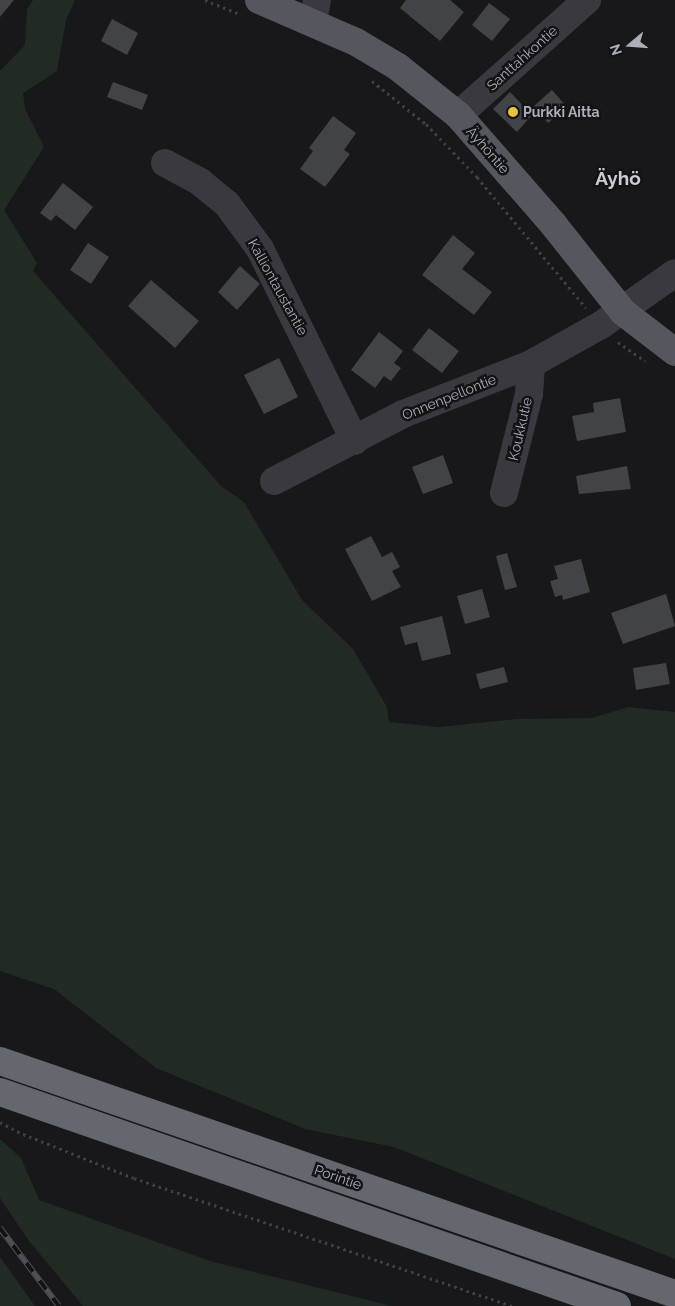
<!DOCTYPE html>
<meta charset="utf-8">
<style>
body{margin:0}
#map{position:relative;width:675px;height:1306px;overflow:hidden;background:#18181a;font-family:Raleway,sans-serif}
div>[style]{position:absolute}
.green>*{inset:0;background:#222a24}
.building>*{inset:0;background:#424347}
.path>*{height:3px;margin-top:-1.5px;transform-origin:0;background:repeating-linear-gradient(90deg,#3f4046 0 2.5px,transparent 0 6.5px)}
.minor>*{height:28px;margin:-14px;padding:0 14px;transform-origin:14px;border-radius:14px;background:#39393f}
.major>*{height:28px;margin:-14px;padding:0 14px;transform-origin:14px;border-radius:14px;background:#55565e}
.highway>*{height:28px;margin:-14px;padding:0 14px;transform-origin:14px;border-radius:14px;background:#65676f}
.rail>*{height:5.5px;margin-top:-2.75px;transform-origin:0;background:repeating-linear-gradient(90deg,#131315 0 11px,#505158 0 22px);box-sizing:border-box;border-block:1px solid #505158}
.dots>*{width:14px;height:14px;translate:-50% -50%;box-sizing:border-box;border:2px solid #131315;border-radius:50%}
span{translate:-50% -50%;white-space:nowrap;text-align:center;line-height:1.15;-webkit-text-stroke:5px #131315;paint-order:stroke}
.street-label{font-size:14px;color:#abaeb9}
.poi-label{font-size:14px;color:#abaeb9;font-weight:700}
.left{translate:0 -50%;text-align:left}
.district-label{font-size:19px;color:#cbcdd5;font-weight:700}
.north{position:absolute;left:605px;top:20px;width:50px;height:50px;-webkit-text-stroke:4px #131315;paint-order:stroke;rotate:252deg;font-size:14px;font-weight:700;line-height:20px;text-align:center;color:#abaeb9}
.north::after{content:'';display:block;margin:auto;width:18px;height:22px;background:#abaeb9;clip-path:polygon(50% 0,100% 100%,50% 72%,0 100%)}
</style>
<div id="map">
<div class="green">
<i style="clip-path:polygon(33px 0,75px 0,66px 20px,57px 71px,23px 93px,25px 109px,44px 147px,4px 210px,37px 263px,33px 271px,221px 486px,244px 502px,302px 600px,353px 649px,387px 707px,389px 722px,438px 727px,518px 719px,592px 718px,628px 707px,675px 712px,675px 1259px,394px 1147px,305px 1129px,156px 1068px,54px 989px,0 971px,0 71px,25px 45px,27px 9px)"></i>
<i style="clip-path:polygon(0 1139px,21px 1158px,39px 1200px,210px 1261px,392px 1306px,83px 1306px,29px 1241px,0 1198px)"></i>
<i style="clip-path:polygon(0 1257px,35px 1306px,0 1306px)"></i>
</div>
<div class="building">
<i style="clip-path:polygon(0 0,14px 0,0 17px)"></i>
<i style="clip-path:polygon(406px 0,450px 0,464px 12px,440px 41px,400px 8px)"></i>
<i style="clip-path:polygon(489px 3px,510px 19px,492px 41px,472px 25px)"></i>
<i style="clip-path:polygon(112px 19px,138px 33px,127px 55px,101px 41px)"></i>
<i style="clip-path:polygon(113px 82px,148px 95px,142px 110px,107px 97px)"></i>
<i style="clip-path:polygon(552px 90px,567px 107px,548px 123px,534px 106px)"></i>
<i style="clip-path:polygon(510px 92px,532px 115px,517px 132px,493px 109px)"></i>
<i style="clip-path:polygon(333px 116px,356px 133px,344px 150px,350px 154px,325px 187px,300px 169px,313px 151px,309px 148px)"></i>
<i style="clip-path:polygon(63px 183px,93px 207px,75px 230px,56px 215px,51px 221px,40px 213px)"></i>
<i style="clip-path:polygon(453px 235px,475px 253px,462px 269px,492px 292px,474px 315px,422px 275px)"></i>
<i style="clip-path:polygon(88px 243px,109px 257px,91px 284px,70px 270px)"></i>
<i style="clip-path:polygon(240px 266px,260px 284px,237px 310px,218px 292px)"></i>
<i style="clip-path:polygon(151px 280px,199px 321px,175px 348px,128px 306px)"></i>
<i style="clip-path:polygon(429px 328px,459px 351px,442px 373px,412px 350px)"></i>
<i style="clip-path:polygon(379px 332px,403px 351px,394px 363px,401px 368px,391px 381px,384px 376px,375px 388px,351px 370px)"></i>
<i style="clip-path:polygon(279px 358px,298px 397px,264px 414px,244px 375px)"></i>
<i style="clip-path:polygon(620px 398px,626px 432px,577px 441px,572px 416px,594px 412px,593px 403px)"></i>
<i style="clip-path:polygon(443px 455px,453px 483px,423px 494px,412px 467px)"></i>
<i style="clip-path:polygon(627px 466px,631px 489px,579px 494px,576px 476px)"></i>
<i style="clip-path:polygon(371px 536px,382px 557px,392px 552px,400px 567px,392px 571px,401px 587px,372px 601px,345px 549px)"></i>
<i style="clip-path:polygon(507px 553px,517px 587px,505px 590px,496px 556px)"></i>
<i style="clip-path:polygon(581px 559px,590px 592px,563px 600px,562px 595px,555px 597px,550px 581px,558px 579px,554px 566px)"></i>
<i style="clip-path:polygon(482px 589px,490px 617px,465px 624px,457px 596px)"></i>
<i style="clip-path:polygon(666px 594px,675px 626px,623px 644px,611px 613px)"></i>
<i style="clip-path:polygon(442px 616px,451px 654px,422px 661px,417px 642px,405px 645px,400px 627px)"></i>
<i style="clip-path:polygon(666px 663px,670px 684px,636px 690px,633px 668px)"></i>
<i style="clip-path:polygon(504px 667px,508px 682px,480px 689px,476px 674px)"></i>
</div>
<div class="path">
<i style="left:205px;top:0;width:37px;rotate:22deg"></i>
<i style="left:372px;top:81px;width:69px;rotate:38.5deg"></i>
<i style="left:426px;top:124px;width:74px;rotate:46.1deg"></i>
<i style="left:477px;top:177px;width:170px;rotate:50.2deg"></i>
<i style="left:618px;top:342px;width:33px;rotate:35deg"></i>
<i style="left:0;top:1122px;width:26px;rotate:28deg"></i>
<i style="left:23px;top:1134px;width:119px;rotate:21.6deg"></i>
<i style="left:134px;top:1178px;width:399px;rotate:18.7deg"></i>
</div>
<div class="minor">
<i style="left:313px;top:21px;width:21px;rotate:-79deg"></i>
<i style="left:458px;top:115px;width:173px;rotate:-41.7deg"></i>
<i style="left:165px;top:163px;width:40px;rotate:28deg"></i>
<i style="left:200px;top:182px;width:35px;rotate:39deg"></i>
<i style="left:227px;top:204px;width:56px;rotate:53.7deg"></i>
<i style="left:260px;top:249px;width:214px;rotate:63.7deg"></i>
<i style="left:274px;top:481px;width:145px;rotate:-27.4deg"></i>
<i style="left:403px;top:414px;width:137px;rotate:-21.3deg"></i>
<i style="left:531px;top:364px;width:80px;rotate:-29.1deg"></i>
<i style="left:601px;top:325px;width:90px;rotate:-35.1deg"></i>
<i style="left:504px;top:493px;width:102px;rotate:-75.8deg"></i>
<i style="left:529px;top:394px;width:30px;rotate:-86deg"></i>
</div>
<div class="major">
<i style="left:259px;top:0;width:106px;rotate:23.4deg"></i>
<i style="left:356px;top:42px;width:49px;rotate:30.8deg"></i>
<i style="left:398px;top:67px;width:77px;rotate:38.7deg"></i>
<i style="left:458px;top:115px;width:145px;rotate:48.9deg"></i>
<i style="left:553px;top:224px;width:112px;rotate:51.5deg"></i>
<i style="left:623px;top:312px;width:66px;rotate:37.6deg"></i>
</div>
<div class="highway">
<i style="left:0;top:1061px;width:714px;rotate:19.04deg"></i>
<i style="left:0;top:1092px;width:653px;rotate:19.13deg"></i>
</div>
<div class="rail">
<i style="left:0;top:1228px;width:98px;rotate:52.9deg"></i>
</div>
<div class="dots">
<i style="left:513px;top:112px;background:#eac23f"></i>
</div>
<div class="street-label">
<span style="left:522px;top:58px;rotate:-42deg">Santtahkontie</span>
<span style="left:488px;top:150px;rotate:49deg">Äyhöntie</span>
<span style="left:278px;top:287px;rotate:61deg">Kalliontaustantie</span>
<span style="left:449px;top:397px;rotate:-22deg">Onnenpellontie</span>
<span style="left:520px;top:429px;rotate:-77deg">Koukkutie</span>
<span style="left:338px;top:1177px;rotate:19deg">Porintie</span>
</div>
<div class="poi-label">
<span class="left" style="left:523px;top:112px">Purkki Aitta</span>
</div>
<div class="district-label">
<span style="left:618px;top:179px">Äyhö</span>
</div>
<div class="north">N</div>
</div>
